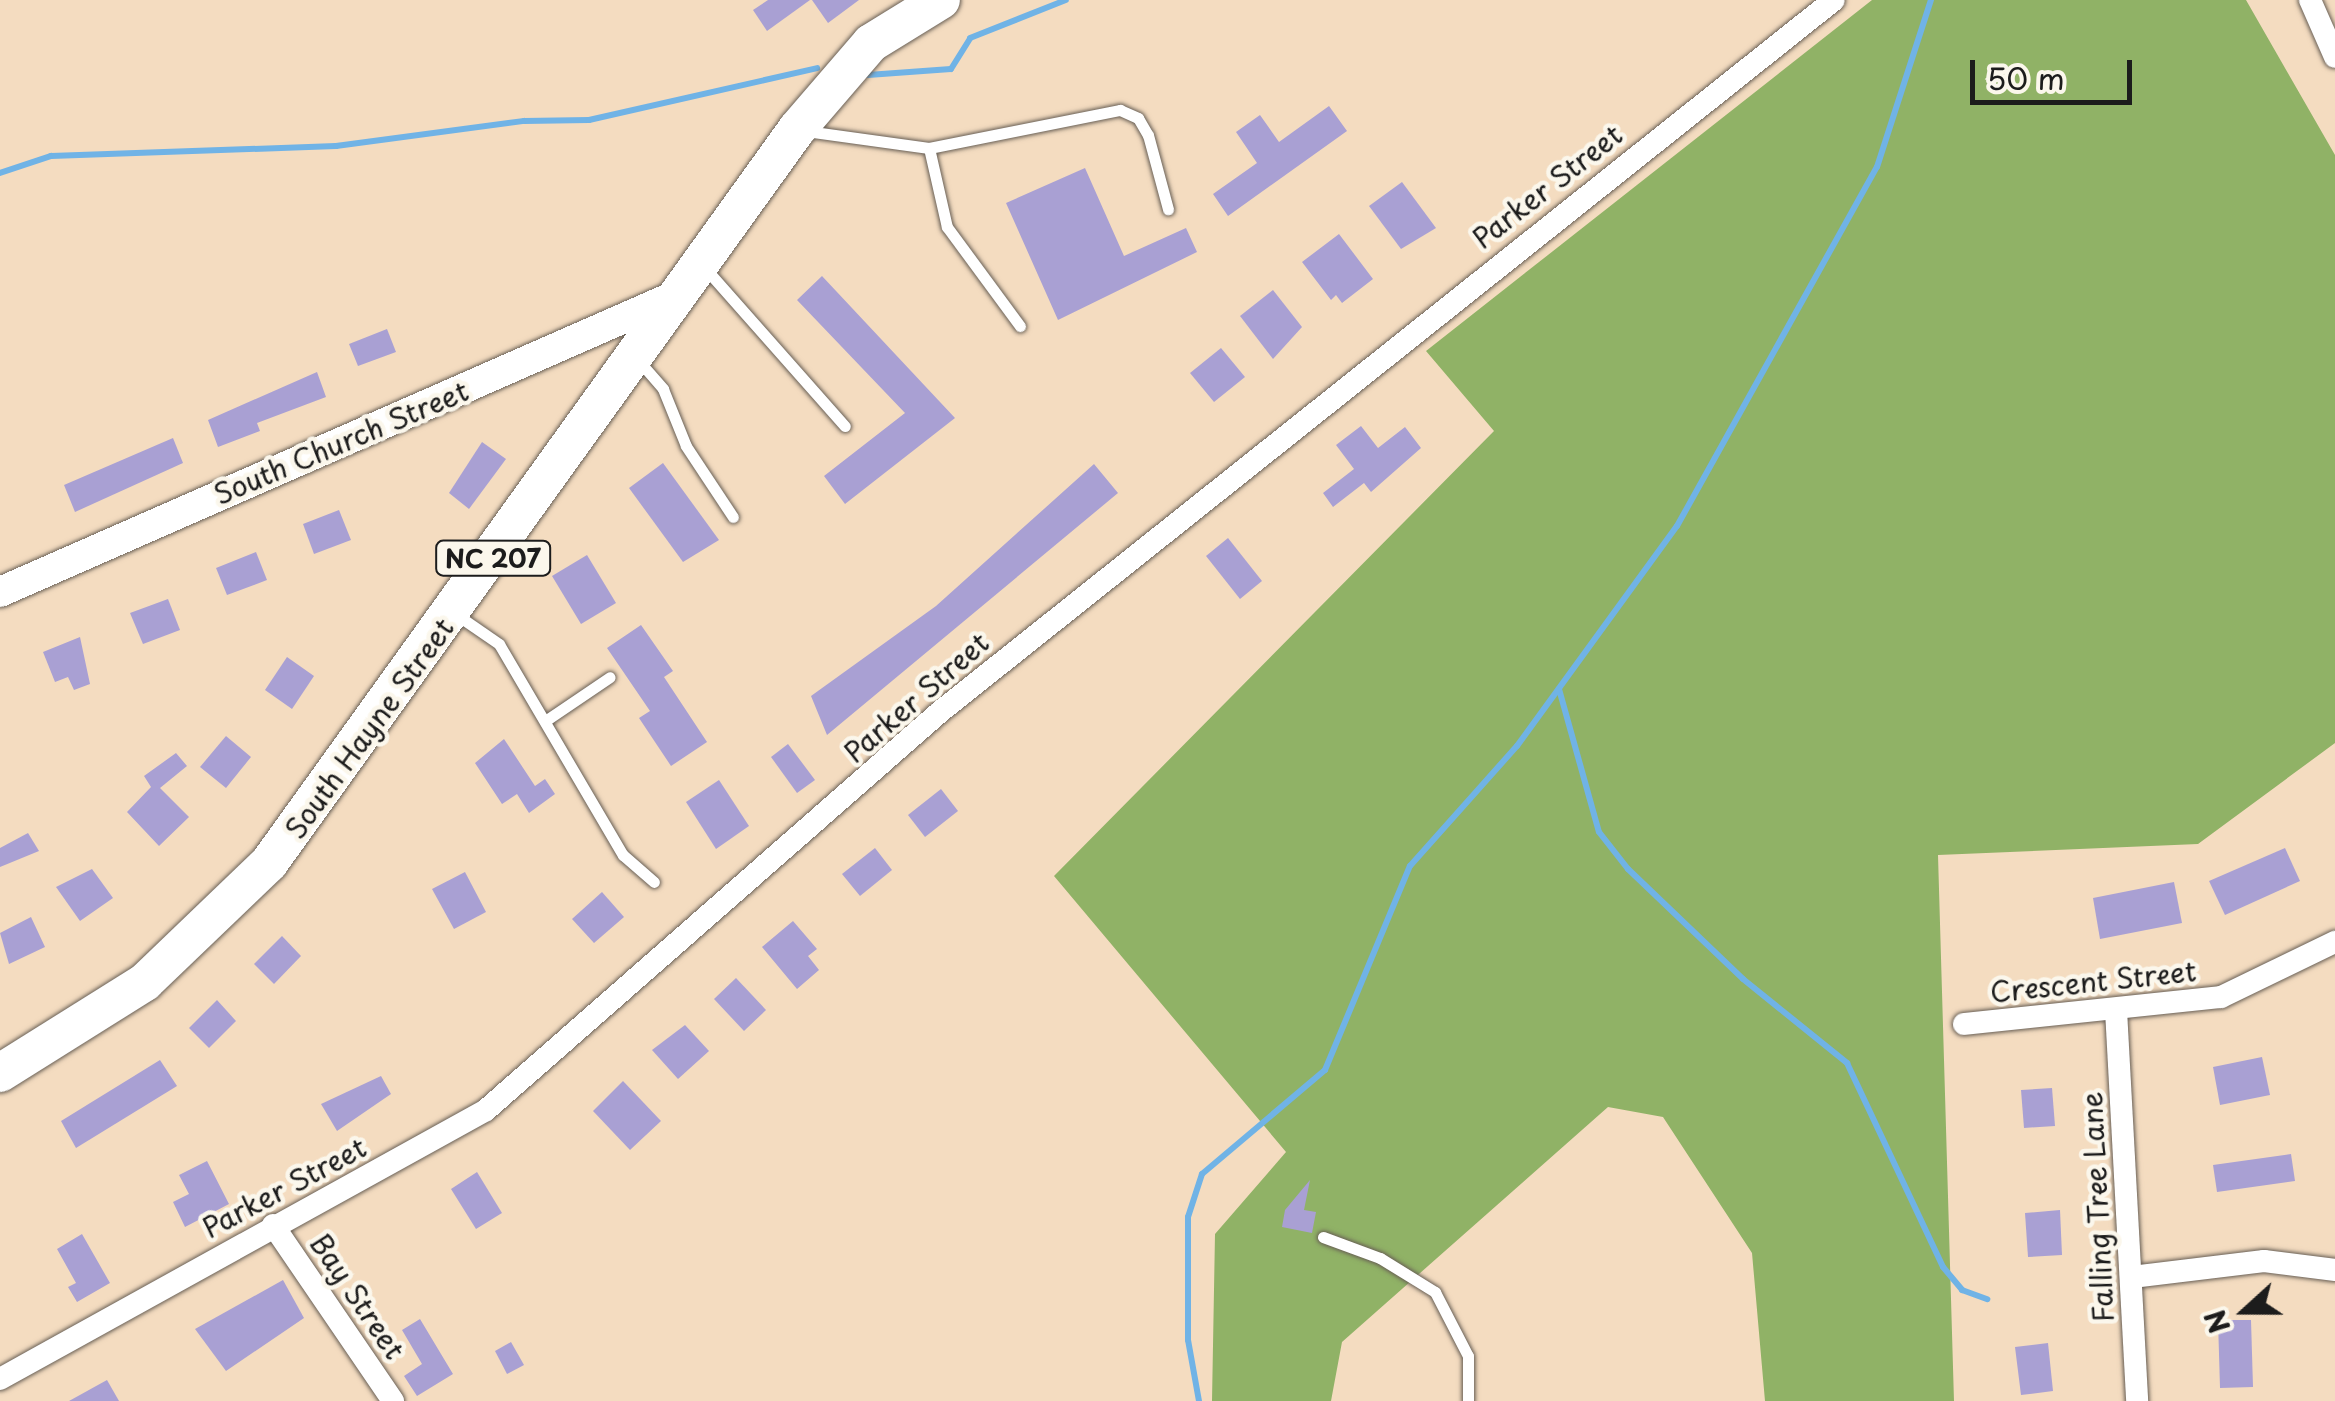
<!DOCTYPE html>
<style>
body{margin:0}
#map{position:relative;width:2335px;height:1401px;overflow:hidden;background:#f4dcc0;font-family:"Playpen Sans",sans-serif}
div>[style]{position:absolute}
.forest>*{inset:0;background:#90b266}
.stream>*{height:6px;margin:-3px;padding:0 3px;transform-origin:3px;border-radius:3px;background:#70b3e6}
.building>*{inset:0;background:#a9a0d3}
.roads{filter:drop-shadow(0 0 2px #685f55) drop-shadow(0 0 2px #685f55)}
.service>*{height:11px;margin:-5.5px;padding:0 5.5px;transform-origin:5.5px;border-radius:5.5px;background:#fff}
.minor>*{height:22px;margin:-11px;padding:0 11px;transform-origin:11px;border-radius:11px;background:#fff}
.tertiary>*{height:30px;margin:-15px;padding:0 15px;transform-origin:15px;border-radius:15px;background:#fff}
.primary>*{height:38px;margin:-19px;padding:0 19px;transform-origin:19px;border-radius:19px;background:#fff}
span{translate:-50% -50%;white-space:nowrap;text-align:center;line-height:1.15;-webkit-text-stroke:9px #fbf7ec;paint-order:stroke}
.shield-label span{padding:2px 8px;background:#fbf7ec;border:2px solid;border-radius:8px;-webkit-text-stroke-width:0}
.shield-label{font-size:25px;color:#1c1c1c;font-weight:700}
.street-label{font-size:28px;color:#1c1c1c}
.north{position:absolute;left:2195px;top:1261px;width:100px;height:100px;-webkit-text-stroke:8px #fbf7ec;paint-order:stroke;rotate:249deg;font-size:28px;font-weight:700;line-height:40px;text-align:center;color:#1c1c1c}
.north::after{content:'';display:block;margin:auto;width:35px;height:45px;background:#1c1c1c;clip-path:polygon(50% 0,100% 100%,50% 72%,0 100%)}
.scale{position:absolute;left:1970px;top:60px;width:162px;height:45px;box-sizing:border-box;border:5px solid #1c1c1c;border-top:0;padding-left:12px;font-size:30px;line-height:35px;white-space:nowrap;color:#1c1c1c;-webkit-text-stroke:8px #fbf7ec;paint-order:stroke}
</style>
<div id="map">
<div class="forest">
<i style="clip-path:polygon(1872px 0,2246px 0,2335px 155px,2335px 743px,2198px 844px,1938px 855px,1954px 1401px,1765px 1401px,1752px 1253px,1663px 1117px,1608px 1107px,1342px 1342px,1331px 1401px,1212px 1401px,1215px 1234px,1286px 1152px,1054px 876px,1494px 431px,1426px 351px)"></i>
</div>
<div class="stream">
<i style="left:868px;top:75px;width:83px;rotate:-4.1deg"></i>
<i style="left:951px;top:69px;width:36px;rotate:-58deg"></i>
<i style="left:970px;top:38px;width:103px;rotate:-21.6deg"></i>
<i style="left:0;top:173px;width:54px;rotate:-18.4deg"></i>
<i style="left:51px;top:156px;width:285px;rotate:-2deg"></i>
<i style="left:336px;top:146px;width:190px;rotate:-7.6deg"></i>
<i style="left:524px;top:121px;width:65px;rotate:-0.9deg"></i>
<i style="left:589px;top:120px;width:234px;rotate:-12.8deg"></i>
<i style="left:1559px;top:689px;width:148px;rotate:74.4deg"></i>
<i style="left:1599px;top:832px;width:47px;rotate:51.9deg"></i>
<i style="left:1628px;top:869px;width:159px;rotate:43.7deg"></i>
<i style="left:1743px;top:979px;width:134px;rotate:38.9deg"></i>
<i style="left:1847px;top:1063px;width:225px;rotate:64.8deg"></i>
<i style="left:1943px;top:1267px;width:30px;rotate:50deg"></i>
<i style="left:1962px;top:1290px;width:27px;rotate:20deg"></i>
<i style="left:1199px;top:1401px;width:62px;rotate:-100.2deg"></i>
<i style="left:1188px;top:1340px;width:123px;rotate:-90deg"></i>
<i style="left:1188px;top:1217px;width:45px;rotate:-72deg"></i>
<i style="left:1202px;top:1174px;width:161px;rotate:-40.2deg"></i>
<i style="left:1325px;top:1070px;width:221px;rotate:-67.4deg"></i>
<i style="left:1410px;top:866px;width:161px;rotate:-48.3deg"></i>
<i style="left:1517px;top:746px;width:272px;rotate:-54deg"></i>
<i style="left:1677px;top:526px;width:411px;rotate:-60.9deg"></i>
<i style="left:1877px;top:167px;width:176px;rotate:-72.1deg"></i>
</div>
<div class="building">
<i style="clip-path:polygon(768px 0,810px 0,767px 31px,753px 10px)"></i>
<i style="clip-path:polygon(812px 0,859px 0,828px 23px)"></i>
<i style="clip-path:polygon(1329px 106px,1347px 131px,1228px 216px,1213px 194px,1257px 163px,1236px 132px,1260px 115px,1279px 142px)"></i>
<i style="clip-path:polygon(1085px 168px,1124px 256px,1186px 228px,1197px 252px,1058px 320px,1006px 203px)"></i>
<i style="clip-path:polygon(1402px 182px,1436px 228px,1401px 249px,1369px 206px)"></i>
<i style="clip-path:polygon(1339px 234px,1373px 279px,1342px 303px,1336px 295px,1331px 300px,1302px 262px)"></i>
<i style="clip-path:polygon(822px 276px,955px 418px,845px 504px,824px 476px,905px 413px,797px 300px)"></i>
<i style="clip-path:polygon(1273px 290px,1302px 327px,1273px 359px,1240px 316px)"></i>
<i style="clip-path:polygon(387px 329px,396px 352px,358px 366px,349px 344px)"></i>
<i style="clip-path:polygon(1221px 348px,1245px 377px,1214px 402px,1190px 373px)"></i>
<i style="clip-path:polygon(317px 372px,326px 397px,257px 423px,260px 431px,218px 447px,208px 420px)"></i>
<i style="clip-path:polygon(1361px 426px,1378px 448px,1405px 427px,1421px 448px,1371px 492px,1364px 483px,1333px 507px,1323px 493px,1354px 469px,1336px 445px)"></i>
<i style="clip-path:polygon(173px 438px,183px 463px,75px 512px,64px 485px)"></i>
<i style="clip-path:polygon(482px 442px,506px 459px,469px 509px,449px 493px)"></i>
<i style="clip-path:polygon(663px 463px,719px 540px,683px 562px,629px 488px)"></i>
<i style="clip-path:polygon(1094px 464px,1118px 493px,827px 735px,811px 696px,936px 606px)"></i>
<i style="clip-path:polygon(339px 510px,351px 540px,314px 554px,303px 524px)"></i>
<i style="clip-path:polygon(1228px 538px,1262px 581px,1240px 599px,1206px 556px)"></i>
<i style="clip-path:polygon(256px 552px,267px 580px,227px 595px,216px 568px)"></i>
<i style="clip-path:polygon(587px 555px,616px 603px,581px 624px,552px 576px)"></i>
<i style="clip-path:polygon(168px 599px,180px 630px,143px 644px,130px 613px)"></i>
<i style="clip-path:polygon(641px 625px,673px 671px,664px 677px,707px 742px,671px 766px,639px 718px,650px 711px,607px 648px)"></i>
<i style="clip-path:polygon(80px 637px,90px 684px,74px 690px,68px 677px,55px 682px,43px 652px)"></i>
<i style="clip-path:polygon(287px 657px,314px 676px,292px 709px,265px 690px)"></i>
<i style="clip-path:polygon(226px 736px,251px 757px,226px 788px,200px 767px)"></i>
<i style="clip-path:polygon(504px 739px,535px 786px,545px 779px,555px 794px,529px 813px,517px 794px,502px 804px,475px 763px)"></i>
<i style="clip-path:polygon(788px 744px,815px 780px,797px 793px,771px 757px)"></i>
<i style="clip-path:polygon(176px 753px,187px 766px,160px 788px,189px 817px,159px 846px,127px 812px,151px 787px,144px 776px)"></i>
<i style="clip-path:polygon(719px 780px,749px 826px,716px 849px,686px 802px)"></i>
<i style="clip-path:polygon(941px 789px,958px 811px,925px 837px,908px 815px)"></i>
<i style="clip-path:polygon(28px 833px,39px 851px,0 867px,0 848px)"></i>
<i style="clip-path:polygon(875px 848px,892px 870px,860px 896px,842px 874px)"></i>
<i style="clip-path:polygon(2285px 848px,2300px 881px,2225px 915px,2209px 881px)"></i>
<i style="clip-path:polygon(92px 869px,113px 898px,80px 921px,56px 887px)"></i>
<i style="clip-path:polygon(465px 872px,486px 912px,454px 929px,432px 889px)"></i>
<i style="clip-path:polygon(2174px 882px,2182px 923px,2100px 939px,2093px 898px)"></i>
<i style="clip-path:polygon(602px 892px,624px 917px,594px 943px,572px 919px)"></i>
<i style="clip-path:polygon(31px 917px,45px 947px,9px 964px,0 933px)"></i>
<i style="clip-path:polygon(793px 921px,817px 949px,808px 956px,819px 970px,797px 989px,762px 947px)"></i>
<i style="clip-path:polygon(282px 936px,301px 956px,274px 984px,254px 964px)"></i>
<i style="clip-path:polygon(736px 978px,766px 1010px,744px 1031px,714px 999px)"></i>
<i style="clip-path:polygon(217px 1000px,236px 1021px,209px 1048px,189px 1028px)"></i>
<i style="clip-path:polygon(685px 1025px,709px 1051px,678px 1079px,652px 1050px)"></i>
<i style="clip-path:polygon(2262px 1057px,2270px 1095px,2220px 1105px,2213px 1067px)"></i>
<i style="clip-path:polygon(160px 1060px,177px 1086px,76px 1148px,61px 1121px)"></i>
<i style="clip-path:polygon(381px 1076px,391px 1094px,337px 1131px,321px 1104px)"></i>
<i style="clip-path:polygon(623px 1081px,661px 1121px,630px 1150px,593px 1111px)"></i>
<i style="clip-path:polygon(2052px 1088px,2055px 1126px,2024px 1128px,2021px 1090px)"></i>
<i style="clip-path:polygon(2291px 1154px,2295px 1181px,2217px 1192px,2213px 1165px)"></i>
<i style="clip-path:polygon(207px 1161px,229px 1204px,185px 1227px,173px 1202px,189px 1194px,179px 1175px)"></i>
<i style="clip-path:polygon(477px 1172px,502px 1213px,476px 1229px,451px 1189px)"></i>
<i style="clip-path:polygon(1310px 1180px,1304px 1210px,1316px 1212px,1312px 1233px,1282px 1227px,1285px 1210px)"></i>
<i style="clip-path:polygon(2060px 1210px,2062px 1255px,2028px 1257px,2025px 1213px)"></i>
<i style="clip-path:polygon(82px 1234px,110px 1283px,77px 1302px,68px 1287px,76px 1283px,57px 1249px)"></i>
<i style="clip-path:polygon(283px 1280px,304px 1318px,226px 1371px,195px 1329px)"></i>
<i style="clip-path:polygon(420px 1319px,453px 1374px,417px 1396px,404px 1376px,422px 1364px,402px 1330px)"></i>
<i style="clip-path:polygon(2218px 1320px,2251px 1320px,2253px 1387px,2220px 1388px)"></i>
<i style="clip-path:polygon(511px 1342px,524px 1365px,507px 1374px,495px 1351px)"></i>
<i style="clip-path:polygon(2048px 1343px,2053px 1391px,2021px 1395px,2015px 1347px)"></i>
<i style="clip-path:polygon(107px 1380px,119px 1401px,69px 1401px)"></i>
</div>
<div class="roads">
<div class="service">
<i style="left:806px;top:131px;width:124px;rotate:7.9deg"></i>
<i style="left:929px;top:148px;width:81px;rotate:77.2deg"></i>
<i style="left:947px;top:227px;width:123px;rotate:53.6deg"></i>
<i style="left:929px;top:148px;width:195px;rotate:-11.3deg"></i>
<i style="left:1120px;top:110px;width:20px;rotate:24deg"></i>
<i style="left:1138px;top:118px;width:20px;rotate:60deg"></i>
<i style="left:1148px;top:135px;width:77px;rotate:74.9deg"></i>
<i style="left:705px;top:268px;width:211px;rotate:48.5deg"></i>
<i style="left:639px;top:361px;width:37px;rotate:49deg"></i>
<i style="left:663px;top:389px;width:61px;rotate:68deg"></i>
<i style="left:686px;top:446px;width:85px;rotate:56.5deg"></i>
<i style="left:457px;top:615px;width:51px;rotate:34.6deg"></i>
<i style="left:499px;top:644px;width:245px;rotate:59.6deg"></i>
<i style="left:623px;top:855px;width:41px;rotate:41.1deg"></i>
<i style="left:545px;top:721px;width:78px;rotate:-34.1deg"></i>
<i style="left:1323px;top:1237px;width:61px;rotate:20.2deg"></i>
<i style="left:1380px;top:1258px;width:65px;rotate:31.7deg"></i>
<i style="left:1435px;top:1292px;width:72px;rotate:62.7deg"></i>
<i style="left:1468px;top:1356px;width:45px;rotate:90deg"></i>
</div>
<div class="minor">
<i style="left:2310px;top:0;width:62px;rotate:66.3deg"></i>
<i style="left:2116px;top:1010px;width:392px;rotate:86.9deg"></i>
<i style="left:1964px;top:1024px;width:258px;rotate:-6deg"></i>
<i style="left:2221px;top:997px;width:127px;rotate:-25.8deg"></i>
<i style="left:273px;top:1225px;width:213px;rotate:55.7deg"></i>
<i style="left:2132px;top:1277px;width:133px;rotate:-6.9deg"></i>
<i style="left:2264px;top:1261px;width:72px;rotate:7.2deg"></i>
<i style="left:0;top:1379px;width:555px;rotate:-28.96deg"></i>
<i style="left:486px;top:1110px;width:605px;rotate:-41.25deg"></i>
<i style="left:941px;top:711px;width:1141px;rotate:-38.53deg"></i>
</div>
<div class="tertiary">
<i style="left:0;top:592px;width:742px;rotate:-23.7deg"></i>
</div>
<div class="primary">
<i style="left:0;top:1073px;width:171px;rotate:-32.1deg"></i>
<i style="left:145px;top:982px;width:172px;rotate:-43.8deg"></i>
<i style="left:269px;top:863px;width:904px;rotate:-54.27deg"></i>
<i style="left:797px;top:129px;width:113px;rotate:-49.3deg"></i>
<i style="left:871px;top:43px;width:82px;rotate:-31.6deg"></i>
</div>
</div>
<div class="shield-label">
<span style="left:493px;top:558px">NC 207</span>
</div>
<div class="street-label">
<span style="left:1547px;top:186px;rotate:-38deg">Parker Street</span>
<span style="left:341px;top:442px;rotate:-23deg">South Church Street</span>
<span style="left:916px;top:697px;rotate:-41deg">Parker Street</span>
<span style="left:369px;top:728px;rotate:-54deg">South Hayne Street</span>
<span style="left:2093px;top:981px;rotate:-6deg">Crescent Street</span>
<span style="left:284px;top:1187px;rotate:-28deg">Parker Street</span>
<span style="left:2097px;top:1207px;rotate:-93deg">Falling Tree Lane</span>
<span style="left:358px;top:1296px;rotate:56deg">Bay Street</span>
</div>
<div class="north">N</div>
<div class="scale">50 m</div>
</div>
